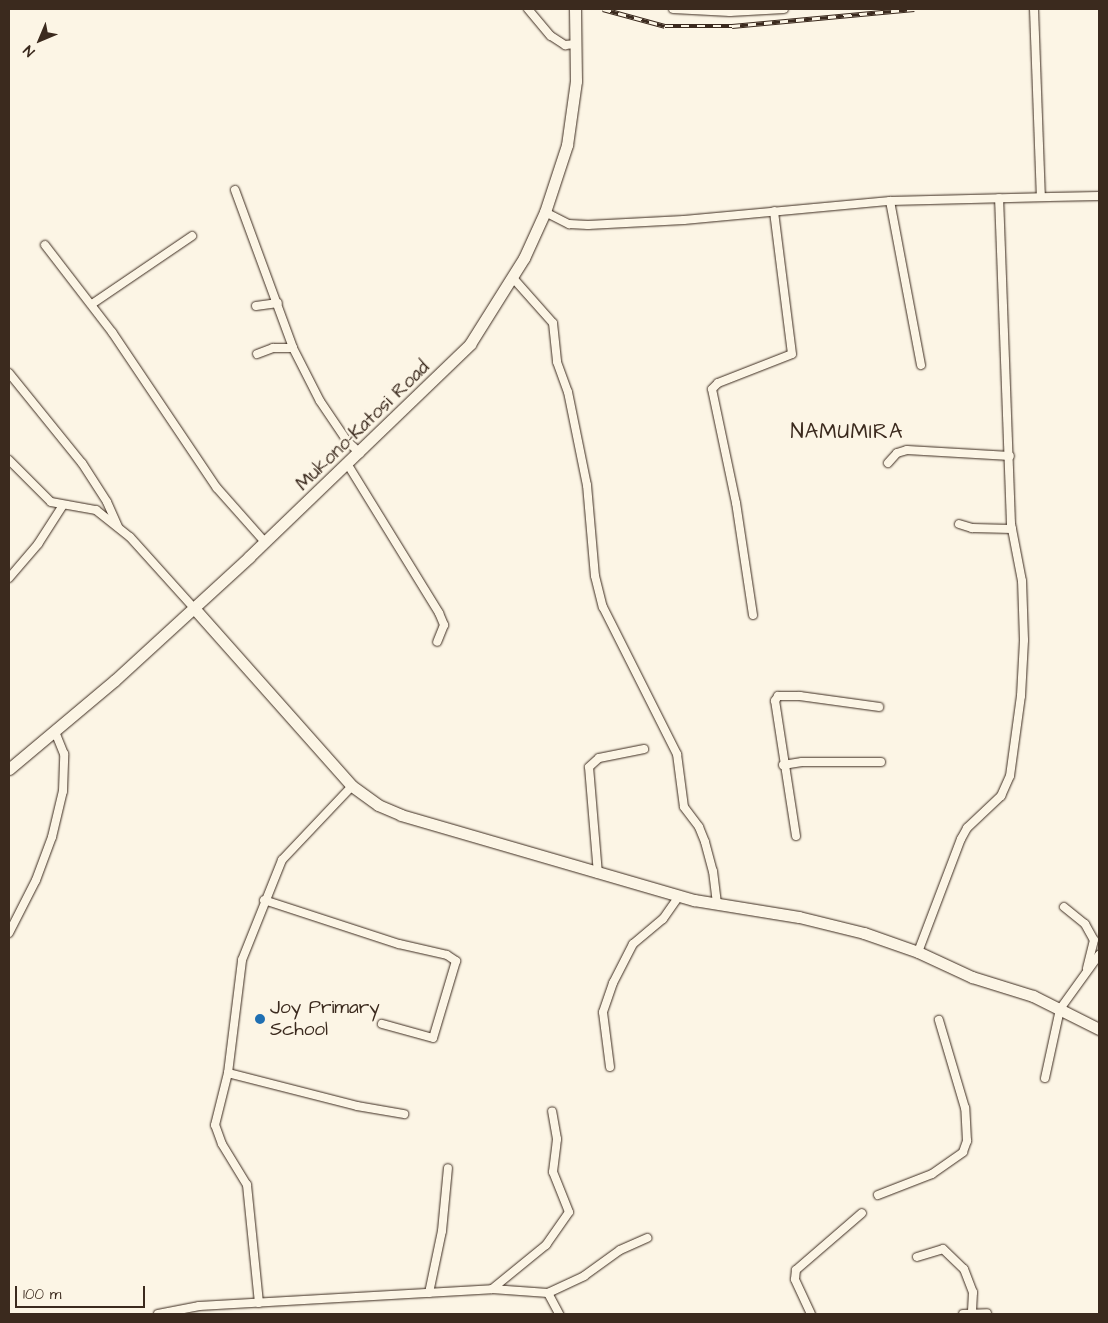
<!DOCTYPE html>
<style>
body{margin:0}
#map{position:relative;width:1108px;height:1323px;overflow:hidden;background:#fcf5e5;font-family:"Architects Daughter",sans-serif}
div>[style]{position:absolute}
.roads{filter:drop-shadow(0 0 1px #3b2a1e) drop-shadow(0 0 1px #3b2a1e)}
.street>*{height:8px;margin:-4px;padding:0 4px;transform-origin:4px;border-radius:4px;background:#fcf5e5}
.secondary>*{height:11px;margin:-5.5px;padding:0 5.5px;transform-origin:5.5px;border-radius:5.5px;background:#fcf5e5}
.rail>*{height:4.5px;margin-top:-2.25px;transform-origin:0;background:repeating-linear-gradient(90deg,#fcf5e5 0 8px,#3b2a1e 0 16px);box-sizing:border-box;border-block:1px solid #3b2a1e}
.dots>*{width:14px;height:14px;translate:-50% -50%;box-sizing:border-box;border:2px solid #fcf5e5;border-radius:50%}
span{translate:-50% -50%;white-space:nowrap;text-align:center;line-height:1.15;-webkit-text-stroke:5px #fcf5e5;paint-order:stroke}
.street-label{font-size:19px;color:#3b2a1e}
.poi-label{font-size:19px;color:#3b2a1e}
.left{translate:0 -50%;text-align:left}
.quarter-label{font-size:21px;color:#3b2a1e;letter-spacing:1px}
.frame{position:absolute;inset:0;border:10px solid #3b2a1e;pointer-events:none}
.north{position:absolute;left:15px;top:15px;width:50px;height:50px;-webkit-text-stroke:4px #fcf5e5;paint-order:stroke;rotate:225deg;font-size:14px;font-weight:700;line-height:20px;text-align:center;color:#3b2a1e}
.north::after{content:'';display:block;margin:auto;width:18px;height:22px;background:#3b2a1e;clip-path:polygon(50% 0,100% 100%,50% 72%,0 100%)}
.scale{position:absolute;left:15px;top:1286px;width:130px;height:22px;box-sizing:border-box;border:2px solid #3b2a1e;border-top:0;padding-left:6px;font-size:15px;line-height:18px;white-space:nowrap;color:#3b2a1e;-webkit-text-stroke:4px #fcf5e5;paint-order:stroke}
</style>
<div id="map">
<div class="roads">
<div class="street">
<i style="left:528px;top:9px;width:35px;rotate:50deg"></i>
<i style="left:551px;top:36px;width:17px;rotate:33deg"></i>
<i style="left:565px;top:45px;width:11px;rotate:-5deg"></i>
<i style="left:673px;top:9px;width:57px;rotate:3deg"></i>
<i style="left:730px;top:12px;width:54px;rotate:-3.2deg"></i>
<i style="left:1034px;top:9px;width:188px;rotate:87.9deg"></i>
<i style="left:235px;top:190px;width:168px;rotate:69.8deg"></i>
<i style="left:293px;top:348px;width:20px;rotate:180deg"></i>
<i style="left:273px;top:348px;width:17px;rotate:159deg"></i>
<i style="left:890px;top:201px;width:167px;rotate:79.3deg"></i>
<i style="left:545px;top:212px;width:27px;rotate:27deg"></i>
<i style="left:569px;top:224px;width:19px;rotate:3deg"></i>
<i style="left:588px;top:225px;width:96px;rotate:-3deg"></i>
<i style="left:684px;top:220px;width:207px;rotate:-5.3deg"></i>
<i style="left:890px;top:201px;width:209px;rotate:-1.4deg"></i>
<i style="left:45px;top:245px;width:110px;rotate:52.4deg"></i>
<i style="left:112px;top:332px;width:188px;rotate:56.1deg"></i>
<i style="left:217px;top:488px;width:72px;rotate:48.4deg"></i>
<i style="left:513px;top:278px;width:60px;rotate:48.4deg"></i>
<i style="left:553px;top:323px;width:39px;rotate:84deg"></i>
<i style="left:557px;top:362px;width:32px;rotate:70deg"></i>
<i style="left:568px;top:392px;width:95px;rotate:78.5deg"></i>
<i style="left:587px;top:485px;width:91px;rotate:85deg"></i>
<i style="left:595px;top:576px;width:32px;rotate:76deg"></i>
<i style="left:603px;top:607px;width:165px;rotate:63.3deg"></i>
<i style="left:677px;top:754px;width:53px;rotate:82.5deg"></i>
<i style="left:684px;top:807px;width:25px;rotate:53deg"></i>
<i style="left:699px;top:827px;width:16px;rotate:68deg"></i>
<i style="left:705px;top:842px;width:30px;rotate:75deg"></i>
<i style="left:713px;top:871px;width:32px;rotate:83deg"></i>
<i style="left:92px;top:304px;width:121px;rotate:-34.2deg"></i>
<i style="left:256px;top:306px;width:22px;rotate:-8deg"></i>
<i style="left:293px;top:348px;width:59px;rotate:63deg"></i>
<i style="left:320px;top:401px;width:48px;rotate:56deg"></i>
<i style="left:347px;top:441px;width:18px;rotate:43deg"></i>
<i style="left:9px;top:373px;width:116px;rotate:51deg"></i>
<i style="left:82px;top:463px;width:46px;rotate:57.3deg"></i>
<i style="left:107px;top:502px;width:27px;rotate:66deg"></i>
<i style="left:9px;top:460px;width:59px;rotate:45deg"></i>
<i style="left:51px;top:502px;width:46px;rotate:10.1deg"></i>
<i style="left:96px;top:510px;width:43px;rotate:38.5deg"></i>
<i style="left:130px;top:537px;width:94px;rotate:48deg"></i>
<i style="left:888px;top:463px;width:13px;rotate:-48deg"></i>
<i style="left:897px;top:453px;width:10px;rotate:-17deg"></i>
<i style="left:907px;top:450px;width:103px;rotate:3.3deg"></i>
<i style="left:348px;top:465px;width:174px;rotate:58.4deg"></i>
<i style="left:439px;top:613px;width:13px;rotate:67deg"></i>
<i style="left:444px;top:625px;width:18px;rotate:112deg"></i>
<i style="left:959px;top:524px;width:14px;rotate:17deg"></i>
<i style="left:972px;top:528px;width:40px;rotate:1.4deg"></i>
<i style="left:9px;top:578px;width:45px;rotate:-49.5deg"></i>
<i style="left:38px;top:544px;width:46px;rotate:-57.3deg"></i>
<i style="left:753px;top:615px;width:113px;rotate:-98.6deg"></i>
<i style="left:736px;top:503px;width:116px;rotate:-101.9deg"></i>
<i style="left:712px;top:389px;width:8px;rotate:-45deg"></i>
<i style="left:718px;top:383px;width:79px;rotate:-21.4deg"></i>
<i style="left:792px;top:354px;width:144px;rotate:-97.2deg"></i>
<i style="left:783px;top:765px;width:19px;rotate:-9deg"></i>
<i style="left:802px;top:762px;width:79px"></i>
<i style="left:796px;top:836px;width:137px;rotate:-98.8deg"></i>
<i style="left:775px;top:701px;width:6px;rotate:-59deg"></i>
<i style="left:778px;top:696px;width:22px"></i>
<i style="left:800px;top:696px;width:80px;rotate:7.9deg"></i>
<i style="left:598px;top:874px;width:107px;rotate:-94.8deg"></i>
<i style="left:589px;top:767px;width:13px;rotate:-42deg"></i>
<i style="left:599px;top:758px;width:46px;rotate:-11.3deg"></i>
<i style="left:264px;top:900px;width:142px;rotate:18.1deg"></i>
<i style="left:399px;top:944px;width:49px;rotate:12.9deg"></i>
<i style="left:447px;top:955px;width:11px;rotate:34deg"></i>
<i style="left:456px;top:961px;width:80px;rotate:106.6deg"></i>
<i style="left:433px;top:1038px;width:53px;rotate:-164.6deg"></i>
<i style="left:1064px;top:907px;width:27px;rotate:39deg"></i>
<i style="left:1085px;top:924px;width:18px;rotate:61deg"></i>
<i style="left:1094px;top:940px;width:29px;rotate:104deg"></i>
<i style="left:9px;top:933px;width:59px;rotate:-63deg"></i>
<i style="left:36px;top:880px;width:46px;rotate:-69.6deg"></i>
<i style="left:52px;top:837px;width:47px;rotate:-76.6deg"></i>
<i style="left:63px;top:791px;width:37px;rotate:-88deg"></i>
<i style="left:64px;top:754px;width:24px;rotate:-112deg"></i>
<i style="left:918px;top:952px;width:121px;rotate:-69.2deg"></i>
<i style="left:961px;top:839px;width:13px;rotate:-61deg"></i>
<i style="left:967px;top:828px;width:47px;rotate:-43.3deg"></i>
<i style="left:1001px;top:796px;width:22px;rotate:-66deg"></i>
<i style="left:1010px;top:776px;width:81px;rotate:-82.2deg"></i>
<i style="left:1021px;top:696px;width:56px;rotate:-86.9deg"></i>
<i style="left:1024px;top:640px;width:59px;rotate:-91.9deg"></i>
<i style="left:1022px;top:581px;width:58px;rotate:-100.9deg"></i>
<i style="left:1011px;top:524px;width:326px;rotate:-92.1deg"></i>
<i style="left:610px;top:1067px;width:55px;rotate:-97.3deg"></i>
<i style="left:603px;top:1012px;width:31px;rotate:-71deg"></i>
<i style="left:613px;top:983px;width:44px;rotate:-62.9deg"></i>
<i style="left:633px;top:944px;width:39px;rotate:-40deg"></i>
<i style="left:663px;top:919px;width:28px;rotate:-55deg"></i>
<i style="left:228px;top:1073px;width:133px;rotate:14.3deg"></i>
<i style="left:357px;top:1106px;width:48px;rotate:9.7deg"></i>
<i style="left:1045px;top:1078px;width:71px;rotate:-77.7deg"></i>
<i style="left:1060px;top:1009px;width:67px;rotate:-54.2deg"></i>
<i style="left:878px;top:1195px;width:58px;rotate:-21.3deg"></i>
<i style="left:932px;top:1174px;width:38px;rotate:-35deg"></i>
<i style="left:963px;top:1152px;width:12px;rotate:-70deg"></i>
<i style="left:967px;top:1141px;width:33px;rotate:-93deg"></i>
<i style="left:965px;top:1108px;width:92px;rotate:-106.5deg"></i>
<i style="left:917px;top:1257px;width:27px;rotate:-17deg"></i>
<i style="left:943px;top:1249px;width:29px;rotate:44deg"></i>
<i style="left:964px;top:1269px;width:25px;rotate:69deg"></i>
<i style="left:973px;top:1292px;width:20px;rotate:93deg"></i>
<i style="left:492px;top:1289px;width:70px;rotate:-39.2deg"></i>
<i style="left:546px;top:1245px;width:40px;rotate:-55.1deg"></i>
<i style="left:569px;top:1212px;width:43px;rotate:-111.8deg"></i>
<i style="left:553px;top:1172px;width:33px;rotate:-83deg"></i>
<i style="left:557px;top:1139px;width:28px;rotate:-100deg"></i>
<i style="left:429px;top:1293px;width:63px;rotate:-78.2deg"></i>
<i style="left:442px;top:1231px;width:63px;rotate:-84.6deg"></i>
<i style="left:548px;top:1293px;width:24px;rotate:62deg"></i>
<i style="left:259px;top:1303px;width:119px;rotate:-95.8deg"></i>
<i style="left:247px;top:1185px;width:48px;rotate:-121.4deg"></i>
<i style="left:222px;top:1144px;width:20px;rotate:-110deg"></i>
<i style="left:215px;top:1125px;width:54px;rotate:-76deg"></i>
<i style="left:228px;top:1073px;width:114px;rotate:-82.9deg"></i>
<i style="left:242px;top:960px;width:108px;rotate:-68.2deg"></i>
<i style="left:282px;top:860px;width:102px;rotate:-46.6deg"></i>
<i style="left:158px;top:1314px;width:42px;rotate:-11deg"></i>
<i style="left:199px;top:1306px;width:293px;rotate:-3.3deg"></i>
<i style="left:492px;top:1289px;width:56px;rotate:4.1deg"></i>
<i style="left:548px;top:1293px;width:40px;rotate:-25deg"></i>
<i style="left:584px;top:1276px;width:44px;rotate:-35.8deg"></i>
<i style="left:620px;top:1250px;width:30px;rotate:-24deg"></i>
<i style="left:811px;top:1314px;width:38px;rotate:-115deg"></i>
<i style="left:795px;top:1279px;width:9px;rotate:-84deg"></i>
<i style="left:796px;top:1270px;width:87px;rotate:-40.8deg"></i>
<i style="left:963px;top:1314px;width:24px;rotate:-2deg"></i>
</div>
<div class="secondary">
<i style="left:193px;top:607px;width:239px;rotate:48.4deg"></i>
<i style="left:352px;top:786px;width:32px;rotate:36deg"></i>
<i style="left:378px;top:805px;width:25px;rotate:23deg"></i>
<i style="left:401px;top:815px;width:305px;rotate:16.2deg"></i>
<i style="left:694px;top:900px;width:106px;rotate:9.2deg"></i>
<i style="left:799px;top:917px;width:67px;rotate:13.8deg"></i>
<i style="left:864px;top:933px;width:57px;rotate:19.4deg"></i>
<i style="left:918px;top:952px;width:60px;rotate:24.8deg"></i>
<i style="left:972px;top:977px;width:64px;rotate:17.3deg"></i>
<i style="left:1033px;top:996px;width:74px;rotate:26.6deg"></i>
<i style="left:9px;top:769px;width:138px;rotate:-40deg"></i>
<i style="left:115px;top:680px;width:182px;rotate:-42.5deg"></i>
<i style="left:249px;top:557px;width:307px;rotate:-43.9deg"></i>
<i style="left:470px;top:344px;width:102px;rotate:-57.9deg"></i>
<i style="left:524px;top:258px;width:51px;rotate:-65.5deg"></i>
<i style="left:545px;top:212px;width:71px;rotate:-71.8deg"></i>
<i style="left:567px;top:145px;width:65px;rotate:-82deg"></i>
<i style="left:576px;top:81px;width:72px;rotate:-90.8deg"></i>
</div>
</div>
<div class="rail">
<i style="left:603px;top:9px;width:64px;rotate:15.3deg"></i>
<i style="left:665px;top:26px;width:67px"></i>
<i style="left:732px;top:26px;width:183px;rotate:-5.3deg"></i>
</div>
<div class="dots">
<i style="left:260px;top:1019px;background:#1f6fb2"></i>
</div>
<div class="street-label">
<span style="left:363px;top:426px;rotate:-44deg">Mukono-Katosi Road</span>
</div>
<div class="poi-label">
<span class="left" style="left:270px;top:1019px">Joy Primary<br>School</span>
</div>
<div class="quarter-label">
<span style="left:847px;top:432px">NAMUMIRA</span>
</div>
<div class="frame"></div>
<div class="north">N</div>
<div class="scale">100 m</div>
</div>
